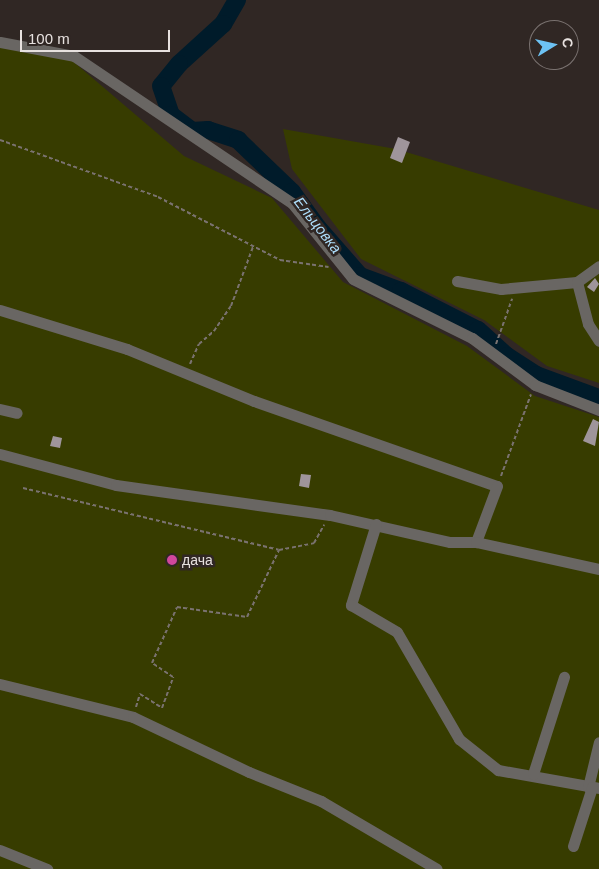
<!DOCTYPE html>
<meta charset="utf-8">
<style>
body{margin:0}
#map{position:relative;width:599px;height:869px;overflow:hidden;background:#302724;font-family:Helvetica,sans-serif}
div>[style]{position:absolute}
.green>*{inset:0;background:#373c00}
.river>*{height:18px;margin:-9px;padding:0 9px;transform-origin:9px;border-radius:9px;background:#001b2a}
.building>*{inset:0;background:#9f959b}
.path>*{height:2px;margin-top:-1px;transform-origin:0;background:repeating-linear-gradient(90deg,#7a7270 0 4px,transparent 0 6.5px)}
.minor>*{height:11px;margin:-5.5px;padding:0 5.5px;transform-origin:5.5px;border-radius:5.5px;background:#696663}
.dots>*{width:14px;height:14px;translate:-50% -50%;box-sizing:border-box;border:2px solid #302724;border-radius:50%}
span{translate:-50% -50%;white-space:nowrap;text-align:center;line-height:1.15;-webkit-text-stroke:5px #302724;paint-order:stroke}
.poi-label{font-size:14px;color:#e7e1df}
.left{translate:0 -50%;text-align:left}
.water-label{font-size:15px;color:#aedffc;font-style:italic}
.north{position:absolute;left:529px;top:20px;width:50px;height:50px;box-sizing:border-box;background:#302724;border:1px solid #79716f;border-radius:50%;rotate:81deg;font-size:14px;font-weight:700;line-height:20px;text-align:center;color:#e7e1df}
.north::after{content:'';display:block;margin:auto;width:18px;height:22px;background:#6dc2f3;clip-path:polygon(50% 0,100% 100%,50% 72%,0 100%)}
.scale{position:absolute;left:20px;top:30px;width:150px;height:22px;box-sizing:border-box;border:2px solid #e7e1df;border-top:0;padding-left:6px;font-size:15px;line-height:18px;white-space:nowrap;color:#e7e1df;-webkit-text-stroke:4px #302724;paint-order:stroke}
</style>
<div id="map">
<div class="green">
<i style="clip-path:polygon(0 47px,69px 58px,184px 156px,272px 198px,343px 282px,467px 346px,535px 396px,599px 417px,599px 869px,0 869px)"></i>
<i style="clip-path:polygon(283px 129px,396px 149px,599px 210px,599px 383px,547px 366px,484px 320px,361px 259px,292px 169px)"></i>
</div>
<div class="river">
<i style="left:237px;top:0;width:28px;rotate:120deg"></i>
<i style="left:223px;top:24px;width:59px;rotate:137.7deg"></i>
<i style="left:179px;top:64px;width:28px;rotate:129deg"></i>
<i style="left:161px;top:86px;width:31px;rotate:71deg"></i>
<i style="left:171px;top:115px;width:26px;rotate:37deg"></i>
<i style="left:192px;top:131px;width:16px;rotate:-4deg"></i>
<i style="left:208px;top:130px;width:32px;rotate:18deg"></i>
<i style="left:238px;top:140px;width:75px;rotate:43.9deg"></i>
<i style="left:292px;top:192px;width:44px;rotate:54.2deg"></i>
<i style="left:318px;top:228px;width:64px;rotate:48.8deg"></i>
<i style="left:360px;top:276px;width:44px;rotate:20.1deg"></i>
<i style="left:401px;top:291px;width:86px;rotate:26.9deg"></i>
<i style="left:478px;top:330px;width:39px;rotate:42deg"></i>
<i style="left:507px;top:356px;width:35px;rotate:33deg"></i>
<i style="left:536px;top:375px;width:67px;rotate:20.1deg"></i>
</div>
<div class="building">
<i style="clip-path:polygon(398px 137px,410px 142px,402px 163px,390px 158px)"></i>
<i style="clip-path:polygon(595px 278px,599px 284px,594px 292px,587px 287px)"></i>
<i style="clip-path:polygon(593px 419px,599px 422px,595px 446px,583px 441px)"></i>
<i style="clip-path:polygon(53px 436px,62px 438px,60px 448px,50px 446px)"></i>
<i style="clip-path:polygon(301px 474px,311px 475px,309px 488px,299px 486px)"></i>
</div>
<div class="path">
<i style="left:0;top:140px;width:168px;rotate:19.8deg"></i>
<i style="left:158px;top:197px;width:137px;rotate:27.3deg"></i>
<i style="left:280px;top:260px;width:49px;rotate:8.1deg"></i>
<i style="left:496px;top:344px;width:48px;rotate:-70.4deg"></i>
<i style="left:190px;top:364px;width:22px;rotate:-66deg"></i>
<i style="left:199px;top:344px;width:20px;rotate:-41deg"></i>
<i style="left:214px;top:331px;width:30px;rotate:-56deg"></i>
<i style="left:231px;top:306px;width:63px;rotate:-69.6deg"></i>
<i style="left:501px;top:476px;width:87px;rotate:-69.9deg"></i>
<i style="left:23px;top:488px;width:263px;rotate:13.6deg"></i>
<i style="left:279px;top:550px;width:36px;rotate:-11deg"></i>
<i style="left:314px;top:543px;width:21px;rotate:-61deg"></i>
<i style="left:136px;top:707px;width:14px;rotate:-73deg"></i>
<i style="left:140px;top:694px;width:26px;rotate:32deg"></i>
<i style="left:162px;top:708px;width:33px;rotate:-70deg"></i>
<i style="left:173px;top:677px;width:25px;rotate:-146deg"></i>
<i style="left:152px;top:663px;width:61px;rotate:-65.9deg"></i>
<i style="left:177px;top:607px;width:71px;rotate:8.1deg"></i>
<i style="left:247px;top:617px;width:74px;rotate:-64.5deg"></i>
</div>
<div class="minor">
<i style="left:0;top:42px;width:75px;rotate:10.7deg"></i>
<i style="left:74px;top:56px;width:263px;rotate:34deg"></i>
<i style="left:292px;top:203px;width:97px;rotate:51.2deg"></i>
<i style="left:353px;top:279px;width:133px;rotate:26.4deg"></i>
<i style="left:472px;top:338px;width:79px;rotate:36.7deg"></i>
<i style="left:535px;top:385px;width:69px;rotate:21.3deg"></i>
<i style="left:457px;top:281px;width:45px;rotate:10.3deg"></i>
<i style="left:501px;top:289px;width:76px;rotate:-5.3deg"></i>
<i style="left:577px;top:282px;width:27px;rotate:-36deg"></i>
<i style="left:577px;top:282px;width:43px;rotate:75.3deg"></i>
<i style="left:588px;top:324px;width:20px;rotate:57deg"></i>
<i style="left:0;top:310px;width:133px;rotate:17.1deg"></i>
<i style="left:127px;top:349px;width:137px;rotate:22.3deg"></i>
<i style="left:254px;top:401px;width:257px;rotate:19.3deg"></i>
<i style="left:497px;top:486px;width:60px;rotate:110.6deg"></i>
<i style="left:0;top:409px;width:17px;rotate:13deg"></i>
<i style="left:0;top:454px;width:120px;rotate:15deg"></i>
<i style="left:116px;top:485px;width:216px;rotate:8deg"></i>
<i style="left:330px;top:515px;width:123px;rotate:12.7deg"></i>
<i style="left:450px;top:542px;width:26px"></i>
<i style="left:476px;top:542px;width:126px;rotate:12.4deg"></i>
<i style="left:376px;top:524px;width:85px;rotate:107.2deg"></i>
<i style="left:351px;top:605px;width:53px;rotate:30.4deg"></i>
<i style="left:397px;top:632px;width:124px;rotate:59.9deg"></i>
<i style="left:459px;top:739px;width:50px;rotate:38.5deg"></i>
<i style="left:498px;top:770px;width:103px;rotate:10.1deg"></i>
<i style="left:0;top:684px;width:137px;rotate:13.9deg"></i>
<i style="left:133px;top:717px;width:128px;rotate:25.4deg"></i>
<i style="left:249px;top:772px;width:78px;rotate:21.9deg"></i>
<i style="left:321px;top:801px;width:134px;rotate:30.4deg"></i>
<i style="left:533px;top:774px;width:102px;rotate:-72.3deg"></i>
<i style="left:588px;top:787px;width:46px;rotate:-76.3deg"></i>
<i style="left:573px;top:846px;width:62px;rotate:-72.1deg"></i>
<i style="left:0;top:850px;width:51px;rotate:22deg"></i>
</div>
<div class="dots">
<i style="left:172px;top:560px;background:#d1479c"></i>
</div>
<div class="poi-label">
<span class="left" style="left:182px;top:560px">дача</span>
</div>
<div class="water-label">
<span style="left:318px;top:225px;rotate:52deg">Ельцовка</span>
</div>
<div class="north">С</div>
<div class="scale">100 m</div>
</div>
